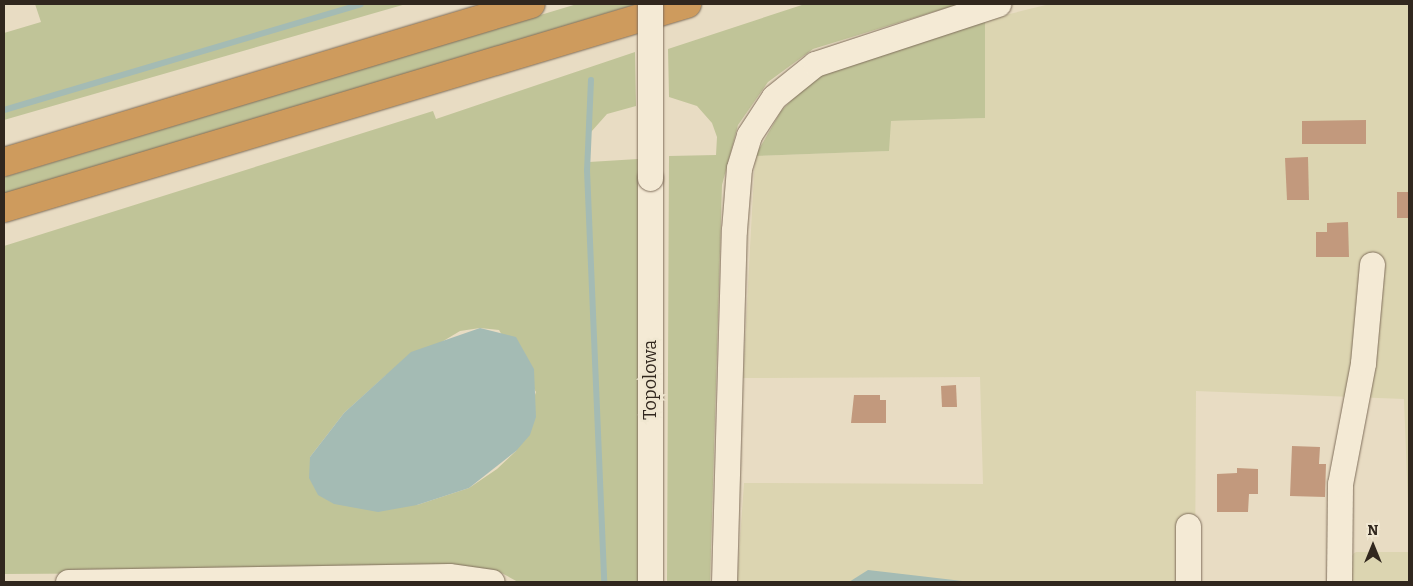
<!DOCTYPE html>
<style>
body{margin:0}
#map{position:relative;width:1413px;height:586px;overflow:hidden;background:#e8dcc3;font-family:Bitter,serif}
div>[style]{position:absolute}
.farmland>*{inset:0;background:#dcd5b1}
.green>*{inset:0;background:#c0c498}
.water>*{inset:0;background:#a4bbb4}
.stream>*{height:6px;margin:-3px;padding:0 3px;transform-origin:3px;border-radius:3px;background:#a4bbb4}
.building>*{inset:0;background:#c2997d}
.roads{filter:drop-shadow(0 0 1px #806f5c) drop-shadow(0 0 1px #806f5c)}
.minor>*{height:25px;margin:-12.5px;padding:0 12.5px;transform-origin:12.5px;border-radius:12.5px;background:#f4ead5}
.highway>*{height:28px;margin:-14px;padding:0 14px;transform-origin:14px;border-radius:14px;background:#ce9b5d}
.bridges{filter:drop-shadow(0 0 1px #806f5c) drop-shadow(0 0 1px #806f5c)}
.minor-bridge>*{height:25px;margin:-12.5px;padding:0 12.5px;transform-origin:12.5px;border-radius:12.5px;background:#f4ead5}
span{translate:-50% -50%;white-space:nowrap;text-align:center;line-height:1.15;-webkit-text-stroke:5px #f0e7d1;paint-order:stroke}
.street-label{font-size:18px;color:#31271e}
.frame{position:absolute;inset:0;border:5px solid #31271e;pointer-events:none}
.north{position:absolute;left:1348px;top:521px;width:50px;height:50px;-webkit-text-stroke:4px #f0e7d1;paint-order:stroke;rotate:0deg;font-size:14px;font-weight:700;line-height:20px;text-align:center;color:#31271e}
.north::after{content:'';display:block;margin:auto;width:18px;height:22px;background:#31271e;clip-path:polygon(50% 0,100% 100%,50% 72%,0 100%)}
</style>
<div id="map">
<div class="farmland">
<i style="clip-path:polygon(1050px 4px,1409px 4px,1409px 531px,1404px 399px,1196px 391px,1195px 582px,737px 582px,744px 483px,983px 484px,980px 377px,743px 378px,755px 156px,888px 151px,890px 121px,985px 118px,985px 20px)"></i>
<i style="clip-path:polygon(1356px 552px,1409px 552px,1409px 582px,1340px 582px,1339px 563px)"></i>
</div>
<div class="green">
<i style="clip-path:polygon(35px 4px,406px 4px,4px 120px,4px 33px,41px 22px)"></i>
<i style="clip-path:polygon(577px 4px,637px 4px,4px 196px,4px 177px)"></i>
<i style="clip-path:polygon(805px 4px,959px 4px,813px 49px,768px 82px,738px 125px,722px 185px,710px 582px,667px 582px,669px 156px,716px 155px,717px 137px,712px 123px,697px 106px,669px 97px,668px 49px)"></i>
<i style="clip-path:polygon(985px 20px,985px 118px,891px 121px,889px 151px,755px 156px,781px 111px,813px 78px,864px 56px)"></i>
<i style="clip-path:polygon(evenodd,635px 52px,636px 106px,607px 114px,591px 132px,588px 144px,589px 162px,638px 159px,639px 582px,518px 582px,498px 571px,4px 574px,4px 246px,433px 111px,436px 119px,635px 52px,480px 328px,499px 330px,536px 392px,516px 451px,497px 469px,469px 488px,417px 505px,310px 457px,344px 413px,385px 376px,460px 331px,480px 328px)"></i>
</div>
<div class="water">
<i style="clip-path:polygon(480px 328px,516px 337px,534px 369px,536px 417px,530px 435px,516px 451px,469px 488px,417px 505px,378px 512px,334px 504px,318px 495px,309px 478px,310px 457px,344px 413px,411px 352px)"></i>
<i style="clip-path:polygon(868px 570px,971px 582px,849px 582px)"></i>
</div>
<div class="stream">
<i style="left:591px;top:80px;width:90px;rotate:92.5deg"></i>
<i style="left:587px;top:170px;width:412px;rotate:87.6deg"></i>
<i style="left:4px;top:110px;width:372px;rotate:-16.5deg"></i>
</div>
<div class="building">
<i style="clip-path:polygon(1366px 120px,1366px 144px,1302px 144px,1302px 121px)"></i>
<i style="clip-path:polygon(1308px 157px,1309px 200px,1287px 200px,1285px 158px)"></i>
<i style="clip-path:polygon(1397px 192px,1409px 192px,1409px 218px,1397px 218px)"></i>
<i style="clip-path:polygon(1348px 222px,1349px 257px,1316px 257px,1316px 232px,1327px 232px,1327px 223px)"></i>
<i style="clip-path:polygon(956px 385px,957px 407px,942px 407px,941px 386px)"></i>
<i style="clip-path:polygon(854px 395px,880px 395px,880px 400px,886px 400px,886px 423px,851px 423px)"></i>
<i style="clip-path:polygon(1292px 446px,1320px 447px,1319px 464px,1326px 464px,1325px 497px,1290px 496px)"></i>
<i style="clip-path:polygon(1237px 468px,1258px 469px,1258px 494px,1249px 494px,1248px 512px,1217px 512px,1217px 474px,1237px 473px)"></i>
</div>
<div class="roads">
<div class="minor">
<i style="left:68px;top:582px;width:381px;rotate:-0.9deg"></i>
<i style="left:449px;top:576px;width:43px;rotate:7.9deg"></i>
<i style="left:650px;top:582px;width:404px;rotate:-90deg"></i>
<i style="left:724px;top:582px;width:352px;rotate:-88.4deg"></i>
<i style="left:734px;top:230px;width:62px;rotate:-85.4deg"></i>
<i style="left:739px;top:168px;width:34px;rotate:-73deg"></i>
<i style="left:749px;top:135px;width:45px;rotate:-56.7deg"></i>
<i style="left:774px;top:97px;width:53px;rotate:-38.8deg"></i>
<i style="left:815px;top:64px;width:193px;rotate:-18.2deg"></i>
<i style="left:1188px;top:582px;width:56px;rotate:-90deg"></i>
<i style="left:1339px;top:582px;width:98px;rotate:-89.4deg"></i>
<i style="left:1340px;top:484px;width:123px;rotate:-79.2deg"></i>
<i style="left:1363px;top:363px;width:99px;rotate:-84.8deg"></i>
</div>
<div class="highway">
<i style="left:4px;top:162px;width:550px;rotate:-16.69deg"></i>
<i style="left:4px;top:208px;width:713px;rotate:-16.63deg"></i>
</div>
</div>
<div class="bridges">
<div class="minor-bridge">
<i style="left:650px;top:4px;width:174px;rotate:90deg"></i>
</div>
</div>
<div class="street-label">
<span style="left:650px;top:380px;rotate:-90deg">Topolowa</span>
</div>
<div class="frame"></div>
<div class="north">N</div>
</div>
